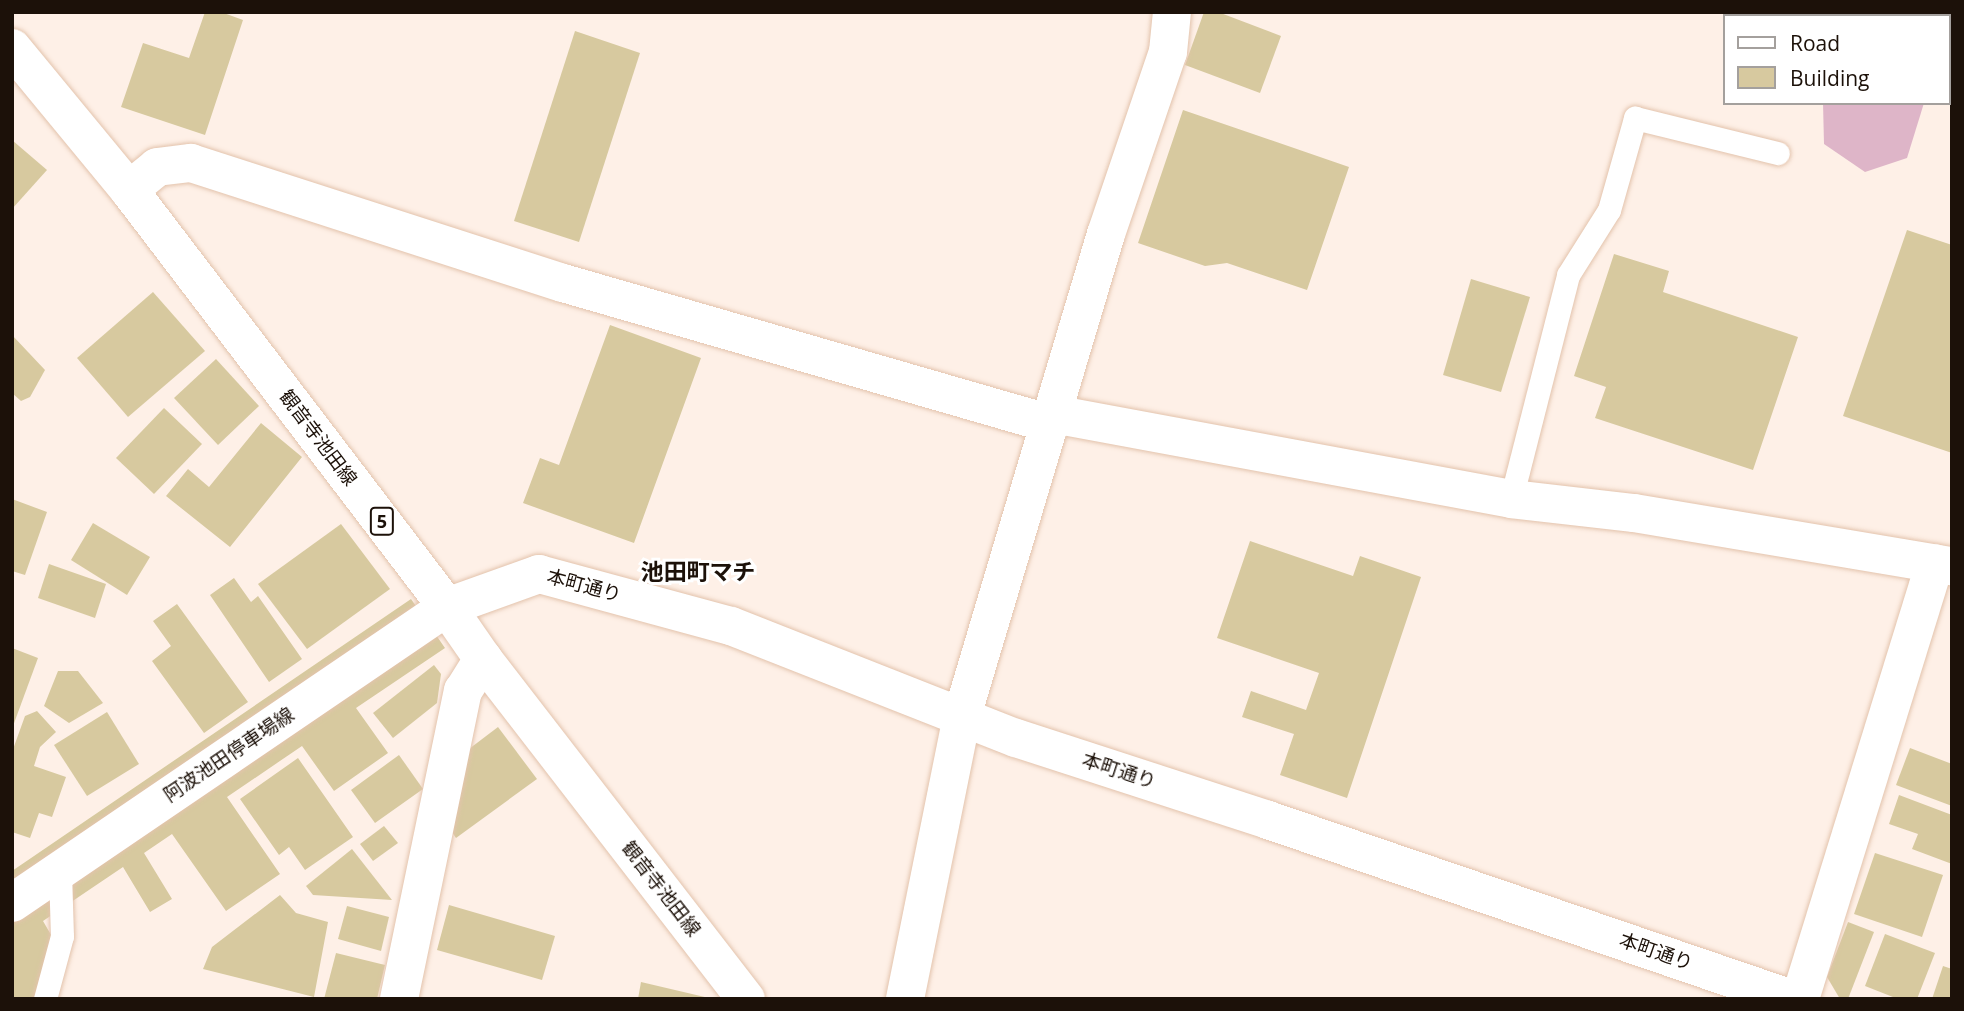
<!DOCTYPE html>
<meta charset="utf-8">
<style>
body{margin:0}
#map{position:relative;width:1964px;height:1011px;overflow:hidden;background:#fef0e7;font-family:"Open Sans","Noto Sans JP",sans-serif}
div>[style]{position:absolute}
.green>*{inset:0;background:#deb5c8}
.building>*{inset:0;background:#d7c99f}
.roads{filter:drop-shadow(0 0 2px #e3c3ac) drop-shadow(0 0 2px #e3c3ac)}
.lane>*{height:23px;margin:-11.5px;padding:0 11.5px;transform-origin:11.5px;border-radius:11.5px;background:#fff}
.street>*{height:38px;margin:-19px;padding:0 19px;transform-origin:19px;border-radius:19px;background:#fff}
.secondary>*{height:38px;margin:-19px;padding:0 19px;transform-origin:19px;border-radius:19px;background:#fff}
.primary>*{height:38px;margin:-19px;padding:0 19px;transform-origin:19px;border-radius:19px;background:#fff}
span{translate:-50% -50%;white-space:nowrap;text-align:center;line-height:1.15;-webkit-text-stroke:6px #fff;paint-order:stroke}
.shield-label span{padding:2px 5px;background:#fff;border:2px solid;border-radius:5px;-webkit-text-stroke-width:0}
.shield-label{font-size:18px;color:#1c1109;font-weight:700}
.street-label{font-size:19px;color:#1c1109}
.quarter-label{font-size:23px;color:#1c1109;font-weight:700}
.frame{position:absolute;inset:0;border:14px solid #1c1109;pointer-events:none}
.legend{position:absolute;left:1723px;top:14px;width:228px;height:91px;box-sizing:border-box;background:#fff;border:2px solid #a4a09d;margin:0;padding:9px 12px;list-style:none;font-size:21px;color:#1c1109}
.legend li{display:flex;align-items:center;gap:14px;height:35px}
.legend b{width:35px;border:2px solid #a4a09d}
</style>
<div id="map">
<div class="green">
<i style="clip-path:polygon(1770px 12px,1920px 12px,1932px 16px,1773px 16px)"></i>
<i style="clip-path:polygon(1823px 103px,1924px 103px,1907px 158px,1865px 172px,1824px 144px)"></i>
</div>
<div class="building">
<i style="clip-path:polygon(205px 12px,221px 12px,243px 20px,205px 135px,121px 107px,143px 43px,189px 58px)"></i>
<i style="clip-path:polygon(1204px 12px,1218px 12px,1281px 36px,1260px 93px,1185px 65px)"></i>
<i style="clip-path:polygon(575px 31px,640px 53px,579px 242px,514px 221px)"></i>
<i style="clip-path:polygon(1183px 110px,1349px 167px,1307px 290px,1227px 263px,1205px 266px,1138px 243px)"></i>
<i style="clip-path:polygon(12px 140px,47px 170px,12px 209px)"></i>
<i style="clip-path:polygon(1907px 230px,1952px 245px,1952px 453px,1843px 416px)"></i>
<i style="clip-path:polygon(1614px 254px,1669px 271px,1663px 292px,1798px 337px,1753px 470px,1595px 418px,1606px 387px,1574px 376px)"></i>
<i style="clip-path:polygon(1471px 279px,1530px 297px,1501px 392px,1443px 375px)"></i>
<i style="clip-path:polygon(153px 292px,205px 351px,128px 417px,77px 358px)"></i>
<i style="clip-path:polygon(610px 325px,701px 358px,634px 543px,523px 503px,540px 458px,559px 465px)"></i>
<i style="clip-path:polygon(12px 335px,45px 370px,30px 397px,21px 401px,12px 393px)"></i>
<i style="clip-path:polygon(216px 359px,259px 406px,218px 445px,174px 398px)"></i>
<i style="clip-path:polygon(164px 408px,202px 444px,154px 494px,116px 458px)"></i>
<i style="clip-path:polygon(261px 423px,302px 457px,230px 547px,166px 496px,188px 469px,209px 487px)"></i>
<i style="clip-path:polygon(12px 499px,47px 512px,25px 575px,12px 571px)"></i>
<i style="clip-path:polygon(93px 523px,150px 557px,127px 595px,71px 560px)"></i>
<i style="clip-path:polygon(341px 524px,390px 589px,307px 649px,258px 584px)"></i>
<i style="clip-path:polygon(1250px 541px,1353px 576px,1360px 556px,1421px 577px,1347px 798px,1280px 775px,1294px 734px,1242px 717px,1251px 691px,1306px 710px,1319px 673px,1217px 638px)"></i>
<i style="clip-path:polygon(49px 564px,106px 584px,95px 618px,38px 598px)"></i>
<i style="clip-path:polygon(234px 578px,251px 602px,258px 596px,302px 659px,269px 682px,210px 595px)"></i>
<i style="clip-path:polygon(411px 599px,445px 648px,356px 708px,388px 753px,334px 791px,302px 746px,227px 797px,280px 874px,226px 911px,172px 834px,144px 853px,172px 899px,150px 912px,123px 867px,43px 921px,54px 940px,36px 999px,12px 999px,12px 871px)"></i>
<i style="clip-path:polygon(177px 604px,248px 702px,204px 733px,152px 661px,171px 646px,153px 621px)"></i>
<i style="clip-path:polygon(12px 648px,38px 658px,13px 726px,12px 726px)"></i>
<i style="clip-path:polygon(434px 665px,441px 674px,437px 703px,393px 738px,373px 713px)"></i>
<i style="clip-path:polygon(58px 671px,78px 671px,103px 703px,69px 723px,44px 706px)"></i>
<i style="clip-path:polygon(37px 711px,56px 732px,40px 747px,34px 766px,66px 777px,52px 817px,39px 813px,30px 838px,12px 832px,12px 752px,25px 716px)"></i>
<i style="clip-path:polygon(107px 712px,139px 764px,87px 796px,54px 745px)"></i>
<i style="clip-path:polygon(498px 727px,537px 779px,456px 838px,448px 826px,469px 749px)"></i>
<i style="clip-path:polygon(1910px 748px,1952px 764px,1952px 806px,1896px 785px)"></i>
<i style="clip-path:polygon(399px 755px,423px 789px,375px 823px,351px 790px)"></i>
<i style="clip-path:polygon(298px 758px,353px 837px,305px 870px,289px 847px,279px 855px,240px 799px)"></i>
<i style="clip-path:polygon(1899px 795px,1952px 815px,1952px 864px,1912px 849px,1918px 834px,1889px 824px)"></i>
<i style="clip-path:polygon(384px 826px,398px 843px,373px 861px,360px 844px)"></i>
<i style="clip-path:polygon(352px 849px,392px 900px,313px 895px,306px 886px)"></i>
<i style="clip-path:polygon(1875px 853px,1943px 875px,1922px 937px,1854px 914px)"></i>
<i style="clip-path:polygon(280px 895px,296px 913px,328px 922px,314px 997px,203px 969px,212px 947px)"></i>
<i style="clip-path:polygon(449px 905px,555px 936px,542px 980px,437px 950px)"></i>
<i style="clip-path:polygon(347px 906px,389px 917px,381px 951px,338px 939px)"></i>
<i style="clip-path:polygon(1848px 922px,1874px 932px,1848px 999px,1840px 999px,1827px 977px)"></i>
<i style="clip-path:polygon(1885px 934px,1935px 953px,1917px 999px,1898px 999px,1865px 986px)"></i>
<i style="clip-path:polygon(336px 953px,385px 965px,377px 999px,324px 999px)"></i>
<i style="clip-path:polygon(1943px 966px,1952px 969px,1952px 999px,1932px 999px)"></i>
<i style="clip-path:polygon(641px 982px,709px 998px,709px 999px,638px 999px)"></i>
</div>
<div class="roads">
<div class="lane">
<i style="left:1511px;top:499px;width:231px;rotate:-75.7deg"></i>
<i style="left:1568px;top:275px;width:77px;rotate:-57.8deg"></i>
<i style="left:1609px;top:210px;width:96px;rotate:-74.2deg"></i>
<i style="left:1635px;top:118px;width:147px;rotate:13.8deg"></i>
<i style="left:45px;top:999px;width:65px;rotate:-74.9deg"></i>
<i style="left:62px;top:936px;width:65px;rotate:-91.8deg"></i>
</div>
<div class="street">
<i style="left:1824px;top:12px;width:8px;rotate:30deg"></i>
<i style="left:1948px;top:78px;width:4px;rotate:27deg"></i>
<i style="left:129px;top:190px;width:36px;rotate:-39deg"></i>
<i style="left:157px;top:167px;width:34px;rotate:-7deg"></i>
<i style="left:191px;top:163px;width:391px;rotate:17.9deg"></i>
<i style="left:563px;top:283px;width:508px;rotate:16.12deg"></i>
<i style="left:1053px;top:414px;width:466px;rotate:10.5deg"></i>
<i style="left:1511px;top:499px;width:124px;rotate:6.5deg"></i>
<i style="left:1634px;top:513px;width:322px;rotate:9.5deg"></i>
<i style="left:447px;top:607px;width:98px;rotate:-19.7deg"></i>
<i style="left:539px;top:574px;width:199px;rotate:15.2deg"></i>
<i style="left:731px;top:626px;width:306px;rotate:21.5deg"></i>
<i style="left:1016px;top:738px;width:265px;rotate:18deg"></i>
<i style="left:1268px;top:820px;width:554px;rotate:18.86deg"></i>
<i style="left:399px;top:999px;width:315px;rotate:-78.3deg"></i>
<i style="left:463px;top:691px;width:38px;rotate:-58deg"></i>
<i style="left:905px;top:999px;width:289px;rotate:-78.6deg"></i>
<i style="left:962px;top:716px;width:503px;rotate:-73.37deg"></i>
<i style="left:1106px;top:234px;width:192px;rotate:-71.2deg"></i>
<i style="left:1168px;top:52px;width:40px;rotate:-84.3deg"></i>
<i style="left:1800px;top:999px;width:456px;rotate:-72.8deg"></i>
</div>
<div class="secondary">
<i style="left:12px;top:903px;width:526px;rotate:-34.23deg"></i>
</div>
<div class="primary">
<i style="left:12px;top:48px;width:184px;rotate:50.5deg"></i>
<i style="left:129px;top:190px;width:524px;rotate:52.67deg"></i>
<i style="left:447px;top:607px;width:63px;rotate:55.3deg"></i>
<i style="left:483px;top:659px;width:430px;rotate:52.3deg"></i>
</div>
</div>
<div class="shield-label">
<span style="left:382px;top:521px">5</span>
</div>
<div class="street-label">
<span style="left:318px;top:438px;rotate:53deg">観音寺池田線</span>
<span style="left:584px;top:586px;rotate:15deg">本町通り</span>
<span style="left:229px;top:755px;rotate:-34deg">阿波池田停車場線</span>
<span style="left:1119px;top:771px;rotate:18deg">本町通り</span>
<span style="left:661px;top:889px;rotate:52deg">観音寺池田線</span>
<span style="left:1656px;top:952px;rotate:19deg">本町通り</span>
</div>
<div class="quarter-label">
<span style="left:698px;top:571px">池田町マチ</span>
</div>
<div class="frame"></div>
<ul class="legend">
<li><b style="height:9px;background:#fff"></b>Road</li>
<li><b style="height:19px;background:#d7c99f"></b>Building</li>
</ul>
</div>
